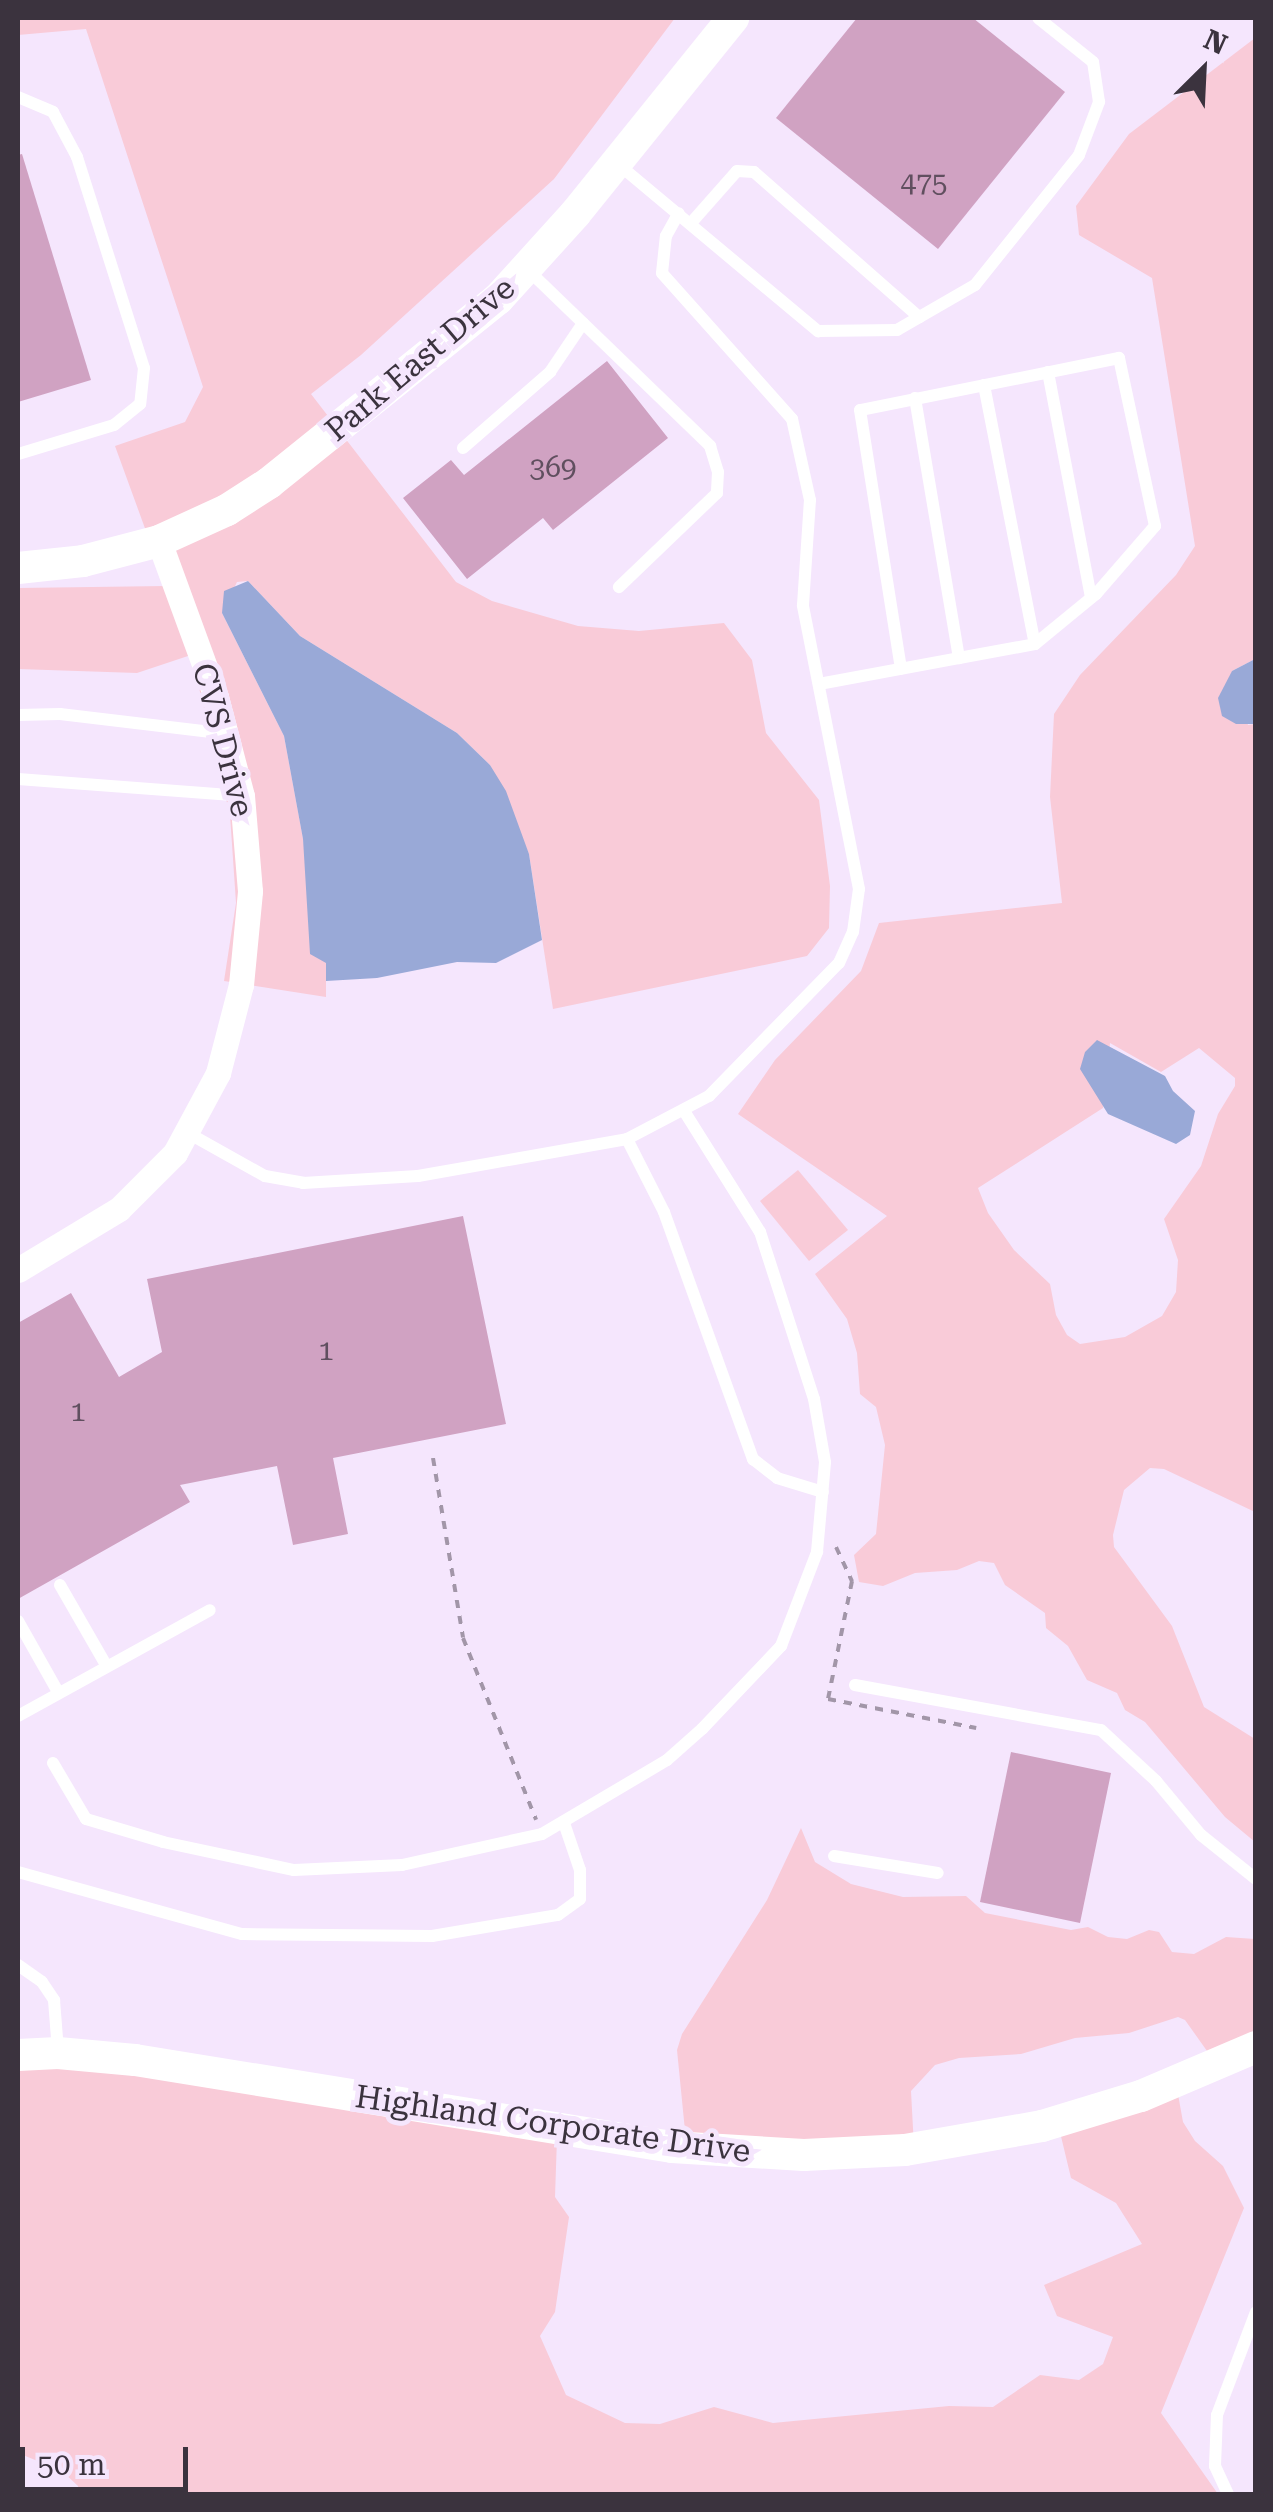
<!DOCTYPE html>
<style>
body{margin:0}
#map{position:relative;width:1273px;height:2512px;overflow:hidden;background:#f5e6fd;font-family:"Roboto Serif",serif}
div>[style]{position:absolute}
.green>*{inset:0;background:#f9cbd8}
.water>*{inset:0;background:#99a9d7}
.building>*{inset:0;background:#d0a2c2}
.path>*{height:4px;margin-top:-2px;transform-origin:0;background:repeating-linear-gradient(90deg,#a296a8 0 8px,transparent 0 16px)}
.service>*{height:12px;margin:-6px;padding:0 6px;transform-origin:6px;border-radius:6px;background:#fff}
.minor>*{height:25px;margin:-12.5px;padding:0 12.5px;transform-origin:12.5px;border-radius:12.5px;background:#fff}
.tertiary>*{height:32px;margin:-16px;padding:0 16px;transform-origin:16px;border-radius:16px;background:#fff}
span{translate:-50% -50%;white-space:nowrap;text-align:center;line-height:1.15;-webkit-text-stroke:10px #f5e6fd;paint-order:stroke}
.number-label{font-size:28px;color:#604f5f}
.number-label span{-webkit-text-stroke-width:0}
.street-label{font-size:32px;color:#3b333e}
.frame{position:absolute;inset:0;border:20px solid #3b333e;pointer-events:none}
.north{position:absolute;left:1153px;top:20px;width:100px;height:100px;-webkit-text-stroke:8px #f5e6fd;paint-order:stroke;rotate:24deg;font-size:28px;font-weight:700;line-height:40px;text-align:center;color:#3b333e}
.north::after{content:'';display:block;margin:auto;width:35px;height:45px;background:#3b333e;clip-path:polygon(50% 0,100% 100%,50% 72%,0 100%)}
.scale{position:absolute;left:20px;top:2447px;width:168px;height:45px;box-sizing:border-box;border:5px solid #3b333e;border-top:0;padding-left:12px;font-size:30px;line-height:35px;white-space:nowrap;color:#3b333e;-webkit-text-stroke:8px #f5e6fd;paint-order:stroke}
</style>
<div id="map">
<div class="green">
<i style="clip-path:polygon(18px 18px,675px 18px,554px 179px,361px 355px,311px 394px,456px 582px,492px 601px,578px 626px,639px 631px,724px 623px,752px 660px,766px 733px,819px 800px,830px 886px,829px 928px,807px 956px,553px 1009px,529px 854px,490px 765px,457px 733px,300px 636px,248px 581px,237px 582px,222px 613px,284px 736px,326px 963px,326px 997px,224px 981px,236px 903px,230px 815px,191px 655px,137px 673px,18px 669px,18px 588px,166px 586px,115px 446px,185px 422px,203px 387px,86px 29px,18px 35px)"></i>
<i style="clip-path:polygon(evenodd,1255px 38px,1255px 659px,1232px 671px,1248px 725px,1256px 724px,1255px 1512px,1164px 1469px,1150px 1468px,1124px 1490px,1113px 1535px,1114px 1547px,1172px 1626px,1204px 1707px,1255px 1739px,1255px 1842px,1225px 1817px,1145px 1722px,1125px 1710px,1117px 1693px,1087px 1680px,1068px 1646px,1046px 1628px,1045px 1613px,1005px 1585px,994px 1563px,979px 1561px,957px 1570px,915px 1573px,883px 1586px,859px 1582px,854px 1555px,876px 1534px,885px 1445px,876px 1407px,860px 1394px,857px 1353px,847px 1319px,815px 1274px,887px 1216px,738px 1114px,775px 1060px,861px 971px,879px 923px,1062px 903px,1050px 797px,1054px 714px,1080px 675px,1176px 575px,1195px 546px,1152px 278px,1079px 235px,1076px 206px,1129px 134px,1255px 38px,1110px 1043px,1161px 1072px,1199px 1048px,1235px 1078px,1235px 1086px,1218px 1114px,1201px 1166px,1164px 1219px,1178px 1260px,1176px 1292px,1162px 1316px,1125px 1337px,1080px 1344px,1067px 1335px,1056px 1315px,1050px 1284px,1014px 1250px,988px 1213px,978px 1188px,1103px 1108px,1110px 1043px)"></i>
<i style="clip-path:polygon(798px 1170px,848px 1230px,809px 1261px,760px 1201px)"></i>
<i style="clip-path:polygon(801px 1828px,815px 1862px,851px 1884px,903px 1897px,966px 1896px,985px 1913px,1071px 1930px,1088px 1927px,1108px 1937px,1127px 1939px,1149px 1930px,1159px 1932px,1172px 1952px,1194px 1954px,1226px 1937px,1255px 1939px,1255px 2047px,1217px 2065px,1185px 2020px,1178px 2017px,1129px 2033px,1075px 2038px,1021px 2054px,959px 2058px,935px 2065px,911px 2091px,914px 2147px,687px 2151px,677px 2050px,682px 2034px,767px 1900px)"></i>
<i style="clip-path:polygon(60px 2061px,557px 2138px,555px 2197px,569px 2217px,555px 2312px,540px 2336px,566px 2395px,625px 2423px,660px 2424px,714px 2407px,773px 2423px,949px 2406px,993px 2407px,1040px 2375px,1079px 2380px,1103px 2364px,1113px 2337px,1057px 2316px,1044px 2285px,1142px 2244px,1116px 2203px,1071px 2178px,1059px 2128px,1176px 2083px,1183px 2122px,1195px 2141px,1223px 2166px,1244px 2208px,1161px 2413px,1218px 2494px,79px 2494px,78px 2486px,62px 2471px,18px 2453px,18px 2062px)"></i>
</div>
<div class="water">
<i style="clip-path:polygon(248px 581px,300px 636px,457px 733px,490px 765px,506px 791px,529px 854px,542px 940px,496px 963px,457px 962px,377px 978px,326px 981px,326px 963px,310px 954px,303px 839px,284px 736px,222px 613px,224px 591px)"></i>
<i style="clip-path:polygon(1255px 659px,1255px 724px,1236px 724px,1222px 716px,1218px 698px,1232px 671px)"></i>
<i style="clip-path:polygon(1097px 1040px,1165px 1076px,1173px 1091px,1195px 1111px,1190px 1135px,1176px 1144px,1108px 1114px,1080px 1069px,1085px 1052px)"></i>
</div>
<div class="building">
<i style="clip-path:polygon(857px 18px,973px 18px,1065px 92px,938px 249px,776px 118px)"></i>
<i style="clip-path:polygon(22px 154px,91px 380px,18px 402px,18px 155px)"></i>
<i style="clip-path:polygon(607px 361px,668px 438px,553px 530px,543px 518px,467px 579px,403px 498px,451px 460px,464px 475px)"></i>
<i style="clip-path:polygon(463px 1216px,506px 1424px,333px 1458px,348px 1534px,293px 1545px,277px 1466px,180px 1485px,190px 1502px,18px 1599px,18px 1323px,71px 1293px,119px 1377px,162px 1352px,147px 1279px)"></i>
<i style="clip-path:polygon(1011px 1752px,1111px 1773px,1080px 1923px,980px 1902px)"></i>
</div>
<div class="path">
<i style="left:433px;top:1458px;width:182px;rotate:80.5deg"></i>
<i style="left:463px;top:1638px;width:196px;rotate:68.1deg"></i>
<i style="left:836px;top:1547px;width:38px;rotate:65deg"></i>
<i style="left:852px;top:1581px;width:120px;rotate:101.5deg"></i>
<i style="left:828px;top:1699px;width:151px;rotate:11.1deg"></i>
</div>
<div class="service">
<i style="left:18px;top:97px;width:38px;rotate:23deg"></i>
<i style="left:53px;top:112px;width:51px;rotate:61.9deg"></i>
<i style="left:77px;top:157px;width:221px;rotate:72.4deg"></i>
<i style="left:144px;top:368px;width:36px;rotate:96deg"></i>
<i style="left:140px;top:404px;width:33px;rotate:141deg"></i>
<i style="left:114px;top:425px;width:100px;rotate:163.2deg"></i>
<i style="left:618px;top:164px;width:261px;rotate:39.9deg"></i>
<i style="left:818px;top:331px;width:79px;rotate:-0.7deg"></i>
<i style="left:897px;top:330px;width:90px;rotate:-30deg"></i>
<i style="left:975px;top:285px;width:166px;rotate:-51.3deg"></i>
<i style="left:1079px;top:155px;width:57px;rotate:-69.3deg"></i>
<i style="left:1099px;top:102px;width:40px;rotate:-98.5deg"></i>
<i style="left:1093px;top:62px;width:70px;rotate:-141.3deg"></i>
<i style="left:691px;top:223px;width:69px;rotate:-48.5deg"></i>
<i style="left:737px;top:171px;width:17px;rotate:3deg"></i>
<i style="left:754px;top:172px;width:220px;rotate:41.3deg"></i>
<i style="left:527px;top:269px;width:255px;rotate:44deg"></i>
<i style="left:710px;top:446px;width:27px;rotate:73deg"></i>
<i style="left:718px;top:472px;width:21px;rotate:93deg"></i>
<i style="left:717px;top:493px;width:136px;rotate:136.2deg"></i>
<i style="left:1048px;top:372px;width:230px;rotate:79.2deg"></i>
<i style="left:984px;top:385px;width:264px;rotate:78.9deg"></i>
<i style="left:915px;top:398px;width:264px;rotate:80.4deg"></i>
<i style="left:463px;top:448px;width:116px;rotate:-41.1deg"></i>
<i style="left:550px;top:372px;width:59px;rotate:-56deg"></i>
<i style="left:819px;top:684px;width:142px;rotate:-10.5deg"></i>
<i style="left:959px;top:658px;width:77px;rotate:-10.4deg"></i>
<i style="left:1035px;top:644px;width:79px;rotate:-39.3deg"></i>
<i style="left:1096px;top:594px;width:90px;rotate:-49.1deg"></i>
<i style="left:1155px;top:526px;width:172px;rotate:-102.1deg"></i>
<i style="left:1119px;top:358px;width:264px;rotate:168.6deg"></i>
<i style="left:860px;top:410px;width:262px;rotate:81deg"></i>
<i style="left:18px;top:715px;width:42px;rotate:-1.4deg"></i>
<i style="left:60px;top:714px;width:169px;rotate:6.8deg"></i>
<i style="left:18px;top:779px;width:225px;rotate:4.3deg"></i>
<i style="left:188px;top:1133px;width:88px;rotate:29.2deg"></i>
<i style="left:265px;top:1176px;width:39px;rotate:10deg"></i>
<i style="left:303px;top:1183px;width:115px;rotate:-3.5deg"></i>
<i style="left:418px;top:1176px;width:212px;rotate:-10deg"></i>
<i style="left:627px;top:1139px;width:93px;rotate:-27.7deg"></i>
<i style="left:709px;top:1096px;width:186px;rotate:-45.7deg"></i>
<i style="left:839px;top:963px;width:34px;rotate:-66deg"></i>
<i style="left:853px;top:932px;width:43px;rotate:-82.1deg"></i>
<i style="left:859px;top:889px;width:289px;rotate:-101.2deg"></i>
<i style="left:803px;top:605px;width:105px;rotate:-86.2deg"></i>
<i style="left:810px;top:500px;width:83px;rotate:-102.5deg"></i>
<i style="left:792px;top:419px;width:195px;rotate:-131.7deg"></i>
<i style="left:662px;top:273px;width:37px;rotate:-84deg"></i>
<i style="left:666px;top:236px;width:26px;rotate:-61deg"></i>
<i style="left:627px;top:1139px;width:82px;rotate:63.1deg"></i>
<i style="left:664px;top:1212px;width:263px;rotate:70.2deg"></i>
<i style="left:753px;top:1459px;width:31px;rotate:38deg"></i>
<i style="left:777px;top:1478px;width:48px;rotate:16.9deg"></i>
<i style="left:60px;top:1585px;width:92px;rotate:60.1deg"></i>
<i style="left:18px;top:1621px;width:81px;rotate:60.6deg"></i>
<i style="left:855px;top:1685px;width:250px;rotate:10.4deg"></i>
<i style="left:1101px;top:1730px;width:75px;rotate:42.8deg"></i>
<i style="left:1156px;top:1781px;width:70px;rotate:50.2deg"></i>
<i style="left:1201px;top:1835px;width:70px;rotate:38.7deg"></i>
<i style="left:18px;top:1716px;width:219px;rotate:-28.9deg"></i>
<i style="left:53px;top:1763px;width:65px;rotate:59.5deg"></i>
<i style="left:86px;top:1819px;width:80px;rotate:16.6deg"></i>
<i style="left:163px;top:1842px;width:134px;rotate:12.1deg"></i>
<i style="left:294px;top:1870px;width:108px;rotate:-2.7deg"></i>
<i style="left:402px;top:1865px;width:143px;rotate:-12.5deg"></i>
<i style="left:542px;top:1834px;width:145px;rotate:-30.6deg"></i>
<i style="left:667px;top:1760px;width:47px;rotate:-41.5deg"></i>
<i style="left:702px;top:1729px;width:115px;rotate:-46.4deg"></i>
<i style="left:781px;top:1646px;width:101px;rotate:-69deg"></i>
<i style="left:817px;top:1552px;width:90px;rotate:-84.9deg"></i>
<i style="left:825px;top:1462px;width:64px;rotate:-99.9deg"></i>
<i style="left:814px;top:1399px;width:176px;rotate:-107.9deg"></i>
<i style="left:760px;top:1232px;width:143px;rotate:-122.1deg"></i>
<i style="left:834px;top:1856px;width:105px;rotate:9.3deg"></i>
<i style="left:18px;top:1872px;width:232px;rotate:15.5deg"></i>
<i style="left:242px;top:1934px;width:190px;rotate:0.6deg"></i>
<i style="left:432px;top:1936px;width:128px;rotate:-9.5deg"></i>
<i style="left:558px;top:1915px;width:27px;rotate:-36deg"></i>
<i style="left:580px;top:1899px;width:29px;rotate:-90deg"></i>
<i style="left:580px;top:1870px;width:50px;rotate:-108.8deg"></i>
<i style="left:18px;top:1965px;width:29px;rotate:35deg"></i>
<i style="left:42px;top:1982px;width:22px;rotate:56deg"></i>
<i style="left:54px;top:2000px;width:51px;rotate:85.5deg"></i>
<i style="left:1228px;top:2494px;width:31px;rotate:-115deg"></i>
<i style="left:1215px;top:2466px;width:51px;rotate:-87.8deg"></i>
<i style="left:1217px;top:2415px;width:110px;rotate:-69.3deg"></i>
</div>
<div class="minor">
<i style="left:18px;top:1270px;width:118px;rotate:-31.1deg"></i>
<i style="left:119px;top:1209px;width:79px;rotate:-45deg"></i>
<i style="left:175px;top:1153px;width:91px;rotate:-61.7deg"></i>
<i style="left:218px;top:1073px;width:91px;rotate:-75.4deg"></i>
<i style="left:241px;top:985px;width:94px;rotate:-84.5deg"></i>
<i style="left:250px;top:891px;width:95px;rotate:-94.8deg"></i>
<i style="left:242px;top:796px;width:102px;rotate:-104.7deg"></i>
<i style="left:216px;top:697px;width:166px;rotate:-110.1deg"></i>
</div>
<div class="tertiary">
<i style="left:18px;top:568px;width:65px;rotate:-6.1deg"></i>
<i style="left:83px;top:561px;width:79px;rotate:-14.7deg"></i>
<i style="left:159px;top:541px;width:75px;rotate:-24.5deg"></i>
<i style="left:227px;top:510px;width:50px;rotate:-32.7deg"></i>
<i style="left:269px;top:483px;width:294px;rotate:-38.8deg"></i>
<i style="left:498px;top:299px;width:115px;rotate:-47.8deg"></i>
<i style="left:575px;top:214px;width:252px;rotate:-51.1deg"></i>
<i style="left:18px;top:2055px;width:40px;rotate:-2.9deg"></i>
<i style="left:58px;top:2053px;width:77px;rotate:5.2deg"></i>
<i style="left:135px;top:2060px;width:544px;rotate:9.2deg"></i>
<i style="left:672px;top:2147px;width:132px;rotate:3.5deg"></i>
<i style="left:804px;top:2155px;width:101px;rotate:-2.8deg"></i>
<i style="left:905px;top:2150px;width:139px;rotate:-9.9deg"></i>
<i style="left:1042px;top:2126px;width:103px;rotate:-16.9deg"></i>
<i style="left:1141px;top:2096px;width:125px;rotate:-23.1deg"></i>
</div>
<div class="number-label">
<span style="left:924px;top:183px">475</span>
<span style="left:553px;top:468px">369</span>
<span style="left:326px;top:1351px">1</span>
<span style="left:78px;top:1412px">1</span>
</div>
<div class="street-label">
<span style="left:420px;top:359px;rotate:-40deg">Park East Drive</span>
<span style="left:223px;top:740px;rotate:75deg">CVS Drive</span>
<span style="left:553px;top:2124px;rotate:8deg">Highland Corporate Drive</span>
</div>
<div class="frame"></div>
<div class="north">N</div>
<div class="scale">50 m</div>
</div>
